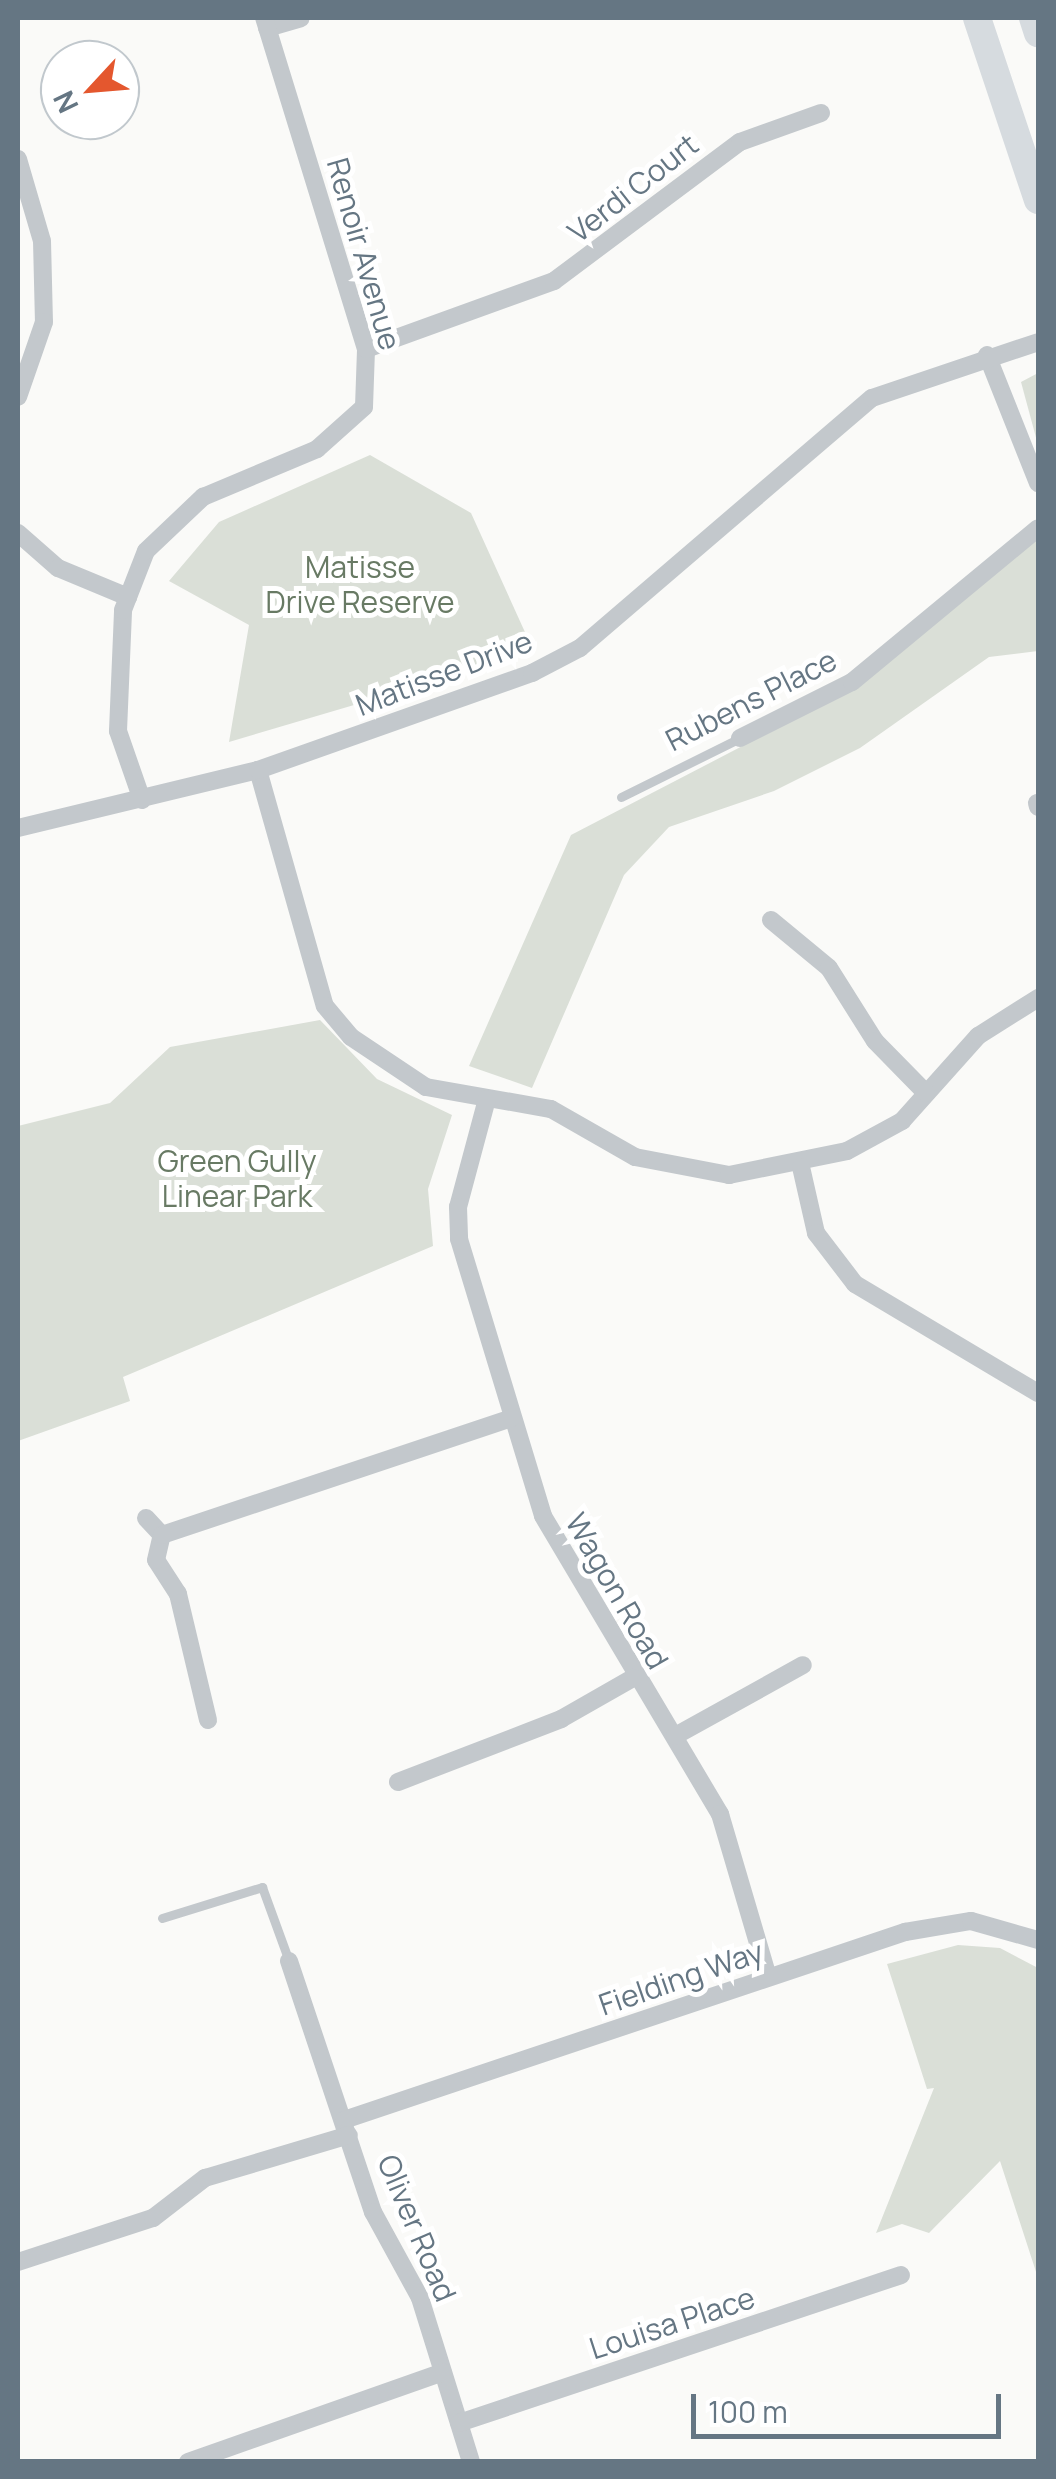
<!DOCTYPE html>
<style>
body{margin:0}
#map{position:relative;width:1056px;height:2479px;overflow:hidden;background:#fafaf8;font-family:Manrope,sans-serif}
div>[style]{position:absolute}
.green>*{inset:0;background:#dadfd7}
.service>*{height:9px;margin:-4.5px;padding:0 4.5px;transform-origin:4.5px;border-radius:4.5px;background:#c3c8cc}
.minor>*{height:18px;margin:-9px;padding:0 9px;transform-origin:9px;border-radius:9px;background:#c3c8cc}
.primary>*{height:28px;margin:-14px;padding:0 14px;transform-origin:14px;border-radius:14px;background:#d6dbdf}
span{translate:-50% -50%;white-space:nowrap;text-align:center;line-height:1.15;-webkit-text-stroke:10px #fff;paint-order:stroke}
.street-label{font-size:30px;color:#657683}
.park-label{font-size:30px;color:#687a64}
.frame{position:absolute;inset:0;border:20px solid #657683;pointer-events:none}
.north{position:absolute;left:40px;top:40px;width:100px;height:100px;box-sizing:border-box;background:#fff;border:2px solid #c1c8cd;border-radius:50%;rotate:244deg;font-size:28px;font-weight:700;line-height:40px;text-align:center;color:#657683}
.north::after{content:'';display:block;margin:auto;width:35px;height:45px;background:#e4572e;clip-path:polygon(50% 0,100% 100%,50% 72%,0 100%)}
.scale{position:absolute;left:691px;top:2394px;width:310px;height:45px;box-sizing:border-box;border:5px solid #657683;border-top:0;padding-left:12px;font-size:30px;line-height:35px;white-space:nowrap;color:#657683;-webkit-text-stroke:8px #fff;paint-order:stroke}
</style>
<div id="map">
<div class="green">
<i style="clip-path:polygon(1038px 373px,1038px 445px,1021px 382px)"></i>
<i style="clip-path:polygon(370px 455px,471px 513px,534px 652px,229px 742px,249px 625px,169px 581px,219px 522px)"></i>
<i style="clip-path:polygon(1038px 535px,1038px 651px,989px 657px,860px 748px,774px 791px,669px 827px,624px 875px,532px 1088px,469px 1066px,571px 835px,862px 684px)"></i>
<i style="clip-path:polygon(320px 1020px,377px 1079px,452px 1115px,428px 1189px,433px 1246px,123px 1377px,130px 1401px,18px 1441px,18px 1126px,110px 1103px,170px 1047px)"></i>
<i style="clip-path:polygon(958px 1945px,1000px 1948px,1038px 1968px,1038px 2278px,1000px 2161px,929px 2233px,902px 2224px,876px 2233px,934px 2088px,927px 2089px,887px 1964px)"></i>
</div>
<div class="service">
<i style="left:621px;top:797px;width:133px;rotate:-26.4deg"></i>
<i style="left:162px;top:1918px;width:105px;rotate:-17.2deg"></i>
<i style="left:262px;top:1887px;width:79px;rotate:70deg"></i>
</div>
<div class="minor">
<i style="left:267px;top:28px;width:35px;rotate:-16deg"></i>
<i style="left:18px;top:159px;width:85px;rotate:73.7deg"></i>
<i style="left:42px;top:241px;width:81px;rotate:88.6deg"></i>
<i style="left:44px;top:322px;width:79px;rotate:109.1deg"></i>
<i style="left:366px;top:349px;width:200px;rotate:-19.9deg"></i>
<i style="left:554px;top:281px;width:232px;rotate:-36.8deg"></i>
<i style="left:740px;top:142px;width:86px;rotate:-19.7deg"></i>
<i style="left:987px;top:355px;width:138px;rotate:68.3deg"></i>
<i style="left:18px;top:533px;width:53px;rotate:41.2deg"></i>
<i style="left:58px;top:568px;width:76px;rotate:22.5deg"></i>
<i style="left:740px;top:738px;width:125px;rotate:-26.6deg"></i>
<i style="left:852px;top:682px;width:241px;rotate:-39.6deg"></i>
<i style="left:258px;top:770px;width:245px;rotate:74.2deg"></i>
<i style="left:325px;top:1006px;width:40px;rotate:50deg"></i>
<i style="left:351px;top:1037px;width:90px;rotate:33.7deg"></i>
<i style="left:426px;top:1087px;width:127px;rotate:10deg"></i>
<i style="left:551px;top:1109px;width:97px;rotate:29.7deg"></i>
<i style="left:635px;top:1157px;width:96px;rotate:10.8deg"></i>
<i style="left:729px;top:1175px;width:120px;rotate:-11.5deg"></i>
<i style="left:847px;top:1151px;width:63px;rotate:-28.6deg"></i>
<i style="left:902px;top:1121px;width:114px;rotate:-48.2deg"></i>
<i style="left:978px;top:1036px;width:71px;rotate:-32.3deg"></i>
<i style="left:142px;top:800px;width:73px;rotate:-109.2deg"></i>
<i style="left:118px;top:731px;width:121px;rotate:-87.6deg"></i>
<i style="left:123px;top:610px;width:63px;rotate:-68.7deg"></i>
<i style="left:146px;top:551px;width:79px;rotate:-43.5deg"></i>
<i style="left:203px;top:497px;width:124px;rotate:-22.8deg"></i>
<i style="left:317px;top:449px;width:63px;rotate:-41.8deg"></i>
<i style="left:364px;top:407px;width:58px;rotate:-88deg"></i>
<i style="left:366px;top:349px;width:346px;rotate:-107.1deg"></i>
<i style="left:1037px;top:803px;width:4px;rotate:76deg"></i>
<i style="left:18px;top:828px;width:247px;rotate:-13.6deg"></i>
<i style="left:258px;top:770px;width:291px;rotate:-19.5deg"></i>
<i style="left:532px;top:673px;width:54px;rotate:-27.5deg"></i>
<i style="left:580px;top:648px;width:384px;rotate:-40.6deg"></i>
<i style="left:872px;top:398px;width:175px;rotate:-18.6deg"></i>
<i style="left:771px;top:920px;width:75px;rotate:39.6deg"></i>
<i style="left:829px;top:968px;width:86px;rotate:57.8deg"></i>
<i style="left:875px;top:1041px;width:73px;rotate:45.6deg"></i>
<i style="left:487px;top:1099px;width:112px;rotate:105deg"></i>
<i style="left:458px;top:1207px;width:32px;rotate:88deg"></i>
<i style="left:459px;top:1239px;width:289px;rotate:73.1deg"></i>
<i style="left:543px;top:1516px;width:347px;rotate:59.3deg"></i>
<i style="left:720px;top:1814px;width:170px;rotate:73.6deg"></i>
<i style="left:801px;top:1167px;width:68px;rotate:77.2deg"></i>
<i style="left:816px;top:1233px;width:64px;rotate:52.6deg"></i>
<i style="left:855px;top:1284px;width:213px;rotate:30.8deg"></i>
<i style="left:146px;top:1518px;width:23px;rotate:47deg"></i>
<i style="left:208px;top:1720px;width:130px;rotate:-103.4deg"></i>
<i style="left:178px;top:1594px;width:40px;rotate:-122.9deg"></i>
<i style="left:156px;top:1560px;width:26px;rotate:-77deg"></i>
<i style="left:162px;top:1535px;width:369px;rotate:-18.5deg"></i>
<i style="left:675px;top:1736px;width:146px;rotate:-29deg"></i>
<i style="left:398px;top:1782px;width:175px;rotate:-21.1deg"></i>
<i style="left:561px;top:1719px;width:83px;rotate:-29.7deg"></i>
<i style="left:289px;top:1961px;width:265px;rotate:71.5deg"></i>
<i style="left:373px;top:2212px;width:98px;rotate:61.3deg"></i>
<i style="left:420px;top:2298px;width:172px;rotate:72.7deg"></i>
<i style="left:344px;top:2120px;width:592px;rotate:-18.53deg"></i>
<i style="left:905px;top:1932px;width:67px;rotate:-9.5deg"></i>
<i style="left:971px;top:1921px;width:70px;rotate:15.8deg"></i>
<i style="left:18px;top:2262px;width:142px;rotate:-18.1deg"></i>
<i style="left:153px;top:2218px;width:66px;rotate:-37.6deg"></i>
<i style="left:205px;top:2178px;width:150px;rotate:-16.6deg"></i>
<i style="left:459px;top:2423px;width:466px;rotate:-18.5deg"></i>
<i style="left:188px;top:2462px;width:270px;rotate:-19.4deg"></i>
</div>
<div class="primary">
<i style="left:977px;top:18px;width:192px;rotate:71.5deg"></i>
<i style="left:1033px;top:18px;width:16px;rotate:72deg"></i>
</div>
<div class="street-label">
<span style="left:633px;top:188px;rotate:-38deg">Verdi Court</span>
<span style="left:364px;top:254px;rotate:74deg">Renoir Avenue</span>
<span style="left:444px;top:673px;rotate:-21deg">Matisse Drive</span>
<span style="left:751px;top:700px;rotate:-27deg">Rubens Place</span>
<span style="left:617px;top:1591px;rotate:60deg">Wagon Road</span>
<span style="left:681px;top:1978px;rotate:-19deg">Fielding Way</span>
<span style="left:417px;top:2228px;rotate:67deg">Oliver Road</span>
<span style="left:672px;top:2323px;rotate:-18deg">Louisa Place</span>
</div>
<div class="park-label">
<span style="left:360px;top:584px">Matisse<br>Drive Reserve</span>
<span style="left:237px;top:1178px">Green Gully<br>Linear Park</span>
</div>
<div class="frame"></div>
<div class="north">N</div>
<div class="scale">100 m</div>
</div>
